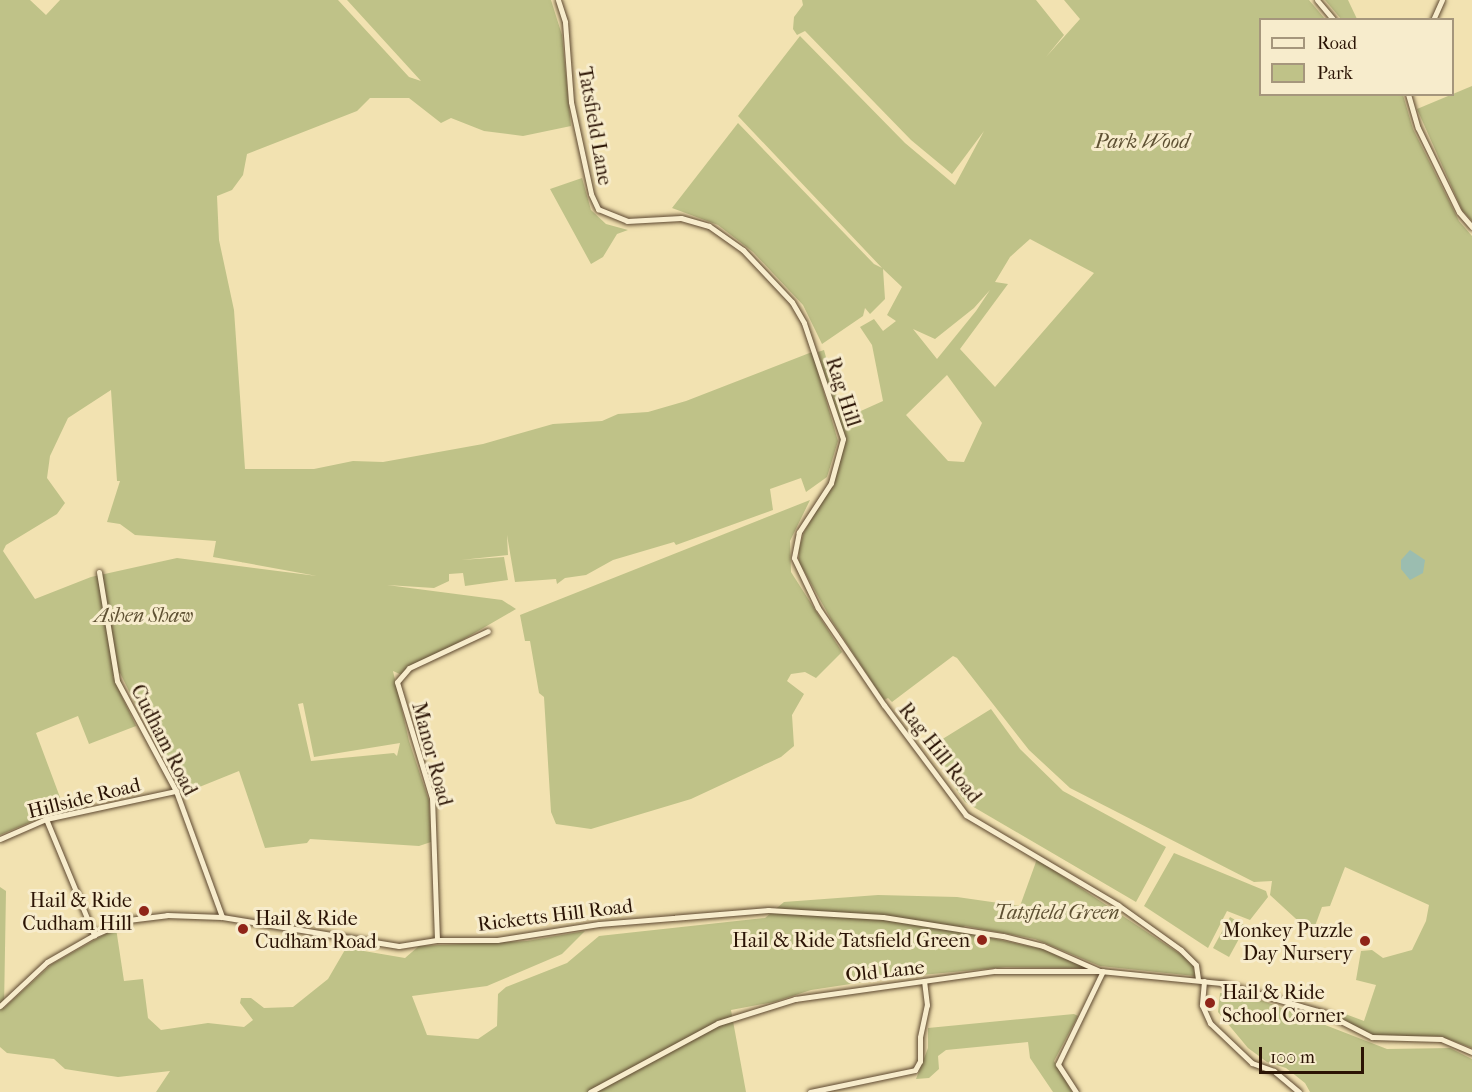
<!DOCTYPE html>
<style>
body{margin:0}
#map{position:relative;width:1472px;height:1092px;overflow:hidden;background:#f2e2b1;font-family:"IM FELL French Canon",serif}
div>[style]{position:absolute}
.green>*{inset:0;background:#bfc288}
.water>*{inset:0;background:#9bbdb0}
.roads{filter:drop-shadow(0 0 2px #5d4830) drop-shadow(0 0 2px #5d4830)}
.minor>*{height:5px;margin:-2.5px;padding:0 2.5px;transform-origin:2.5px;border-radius:2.5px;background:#f7eccc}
.dots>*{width:16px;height:16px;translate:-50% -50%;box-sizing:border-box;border:3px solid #f7eccc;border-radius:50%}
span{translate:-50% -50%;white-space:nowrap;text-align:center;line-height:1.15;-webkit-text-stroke:6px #f7eccc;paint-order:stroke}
.street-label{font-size:20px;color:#2b1405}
.park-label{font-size:20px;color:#5f5133;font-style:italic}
.poi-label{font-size:20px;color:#2b1405}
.right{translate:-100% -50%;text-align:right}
.left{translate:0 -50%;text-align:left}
.legend{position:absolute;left:1259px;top:18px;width:195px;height:78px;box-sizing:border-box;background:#f7eccc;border:2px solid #a5967c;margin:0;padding:8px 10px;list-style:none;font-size:18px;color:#2b1405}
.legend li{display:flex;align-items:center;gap:12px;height:30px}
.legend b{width:30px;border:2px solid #a5967c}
.scale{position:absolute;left:1259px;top:1047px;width:105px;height:27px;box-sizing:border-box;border:3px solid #2b1405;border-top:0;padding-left:8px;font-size:18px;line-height:21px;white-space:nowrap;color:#2b1405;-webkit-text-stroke:4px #f7eccc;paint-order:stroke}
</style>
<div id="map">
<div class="green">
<i style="clip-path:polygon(evenodd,0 0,30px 0,46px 15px,60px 0,338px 0,409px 77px,421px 81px,347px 0,551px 0,562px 35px,571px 126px,523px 136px,484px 131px,451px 118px,441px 123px,409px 98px,370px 98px,357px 111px,247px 154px,243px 175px,232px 190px,217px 196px,219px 240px,234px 310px,245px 469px,314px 469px,353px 461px,383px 462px,483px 444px,553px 424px,602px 421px,618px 414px,648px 412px,686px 401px,812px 352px,838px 441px,827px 477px,806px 492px,801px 478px,770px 489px,773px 510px,676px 545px,674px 542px,613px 560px,586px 575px,565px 578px,557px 584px,556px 579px,515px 582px,507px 535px,508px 555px,461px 560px,504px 557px,508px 580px,465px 586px,463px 573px,449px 574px,449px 581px,434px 588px,387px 585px,502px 600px,516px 609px,402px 675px,393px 671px,409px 741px,429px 801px,431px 842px,419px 846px,310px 839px,307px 843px,265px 848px,239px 771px,182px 794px,157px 739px,154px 741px,120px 673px,113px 676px,115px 682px,136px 726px,89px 744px,78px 716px,36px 733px,64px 808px,0 835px,0 0,111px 390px,117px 481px,120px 481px,107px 522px,120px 524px,135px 535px,216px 541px,213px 557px,317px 576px,177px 558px,91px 577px,35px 599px,3px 551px,6px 545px,57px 514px,65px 503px,47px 478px,50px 456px,68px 418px,111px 390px,0 0,303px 703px,314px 757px,400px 743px,397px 756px,394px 753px,311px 761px,298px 704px,303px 703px)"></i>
<i style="clip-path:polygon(evenodd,802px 0,1036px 0,1064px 35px,1046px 57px,1080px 19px,1064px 0,1309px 0,1325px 19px,1260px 20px,1260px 94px,1403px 95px,1413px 129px,1459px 221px,1472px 236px,1472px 1048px,1440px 1036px,1379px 1038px,1338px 1018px,1340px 1012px,1364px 1021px,1376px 985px,1356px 980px,1361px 951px,1372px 950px,1383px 958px,1412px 950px,1426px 921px,1429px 905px,1345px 867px,1330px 906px,1322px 907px,1315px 926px,1307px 929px,1270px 895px,1272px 881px,1254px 882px,1070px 788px,1029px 750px,957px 658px,953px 656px,892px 702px,888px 698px,884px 700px,832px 621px,799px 562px,799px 549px,804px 532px,831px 485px,845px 444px,818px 352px,824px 350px,843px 419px,883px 401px,872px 345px,860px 327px,874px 319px,883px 331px,896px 321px,887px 315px,902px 287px,883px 269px,885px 299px,870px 314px,865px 308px,863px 316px,822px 344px,803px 305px,753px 252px,718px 225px,672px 208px,738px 123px,874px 264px,882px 268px,738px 116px,800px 36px,905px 143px,955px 185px,984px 131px,952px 174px,911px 140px,805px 31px,797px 35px,793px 29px,794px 17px,803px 5px,802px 0,1030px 239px,1094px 273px,995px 387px,960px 349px,1008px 284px,995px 282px,1010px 257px,1030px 239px,802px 0,990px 290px,976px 311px,937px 359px,913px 329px,935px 339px,974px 308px,990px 290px,802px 0,947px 375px,982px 423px,964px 462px,948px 461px,906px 415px,947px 375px)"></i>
<i style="clip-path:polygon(1325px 0,1348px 0,1357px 19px,1341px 19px)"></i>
<i style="clip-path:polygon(1472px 86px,1472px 221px,1462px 210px,1417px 109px)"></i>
<i style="clip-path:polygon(582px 178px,591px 210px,606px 224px,628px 230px,617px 234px,603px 257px,591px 264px,550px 189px)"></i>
<i style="clip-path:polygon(810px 500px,790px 541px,791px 572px,842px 652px,816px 678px,805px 672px,791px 674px,787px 681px,804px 694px,792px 715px,794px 746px,781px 757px,691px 799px,591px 829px,556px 824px,551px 812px,544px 697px,539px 693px,530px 641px,525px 641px,520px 615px)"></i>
<i style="clip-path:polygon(991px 709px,1020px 749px,1063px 791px,1166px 847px,1136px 902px,965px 802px,928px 748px)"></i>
<i style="clip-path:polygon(1174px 853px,1266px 891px,1268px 897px,1250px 920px,1227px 911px,1208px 948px,1144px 906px)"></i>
<i style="clip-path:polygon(1037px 859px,1183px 956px,1193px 966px,1195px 976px,1100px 966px,1035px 939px,965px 926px,958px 931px,1042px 949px,1086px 968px,1006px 967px,890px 978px,811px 990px,774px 1002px,731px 1010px,746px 1092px,156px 1092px,170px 1071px,118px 1077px,84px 1072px,65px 1069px,54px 1059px,7px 1053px,0 1047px,0 887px,6px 891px,4px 1008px,52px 964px,116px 928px,124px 981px,143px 979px,148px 1018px,161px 1030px,208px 1023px,244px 1027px,253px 1020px,240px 1003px,241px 998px,251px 998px,264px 1008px,293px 1007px,328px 979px,346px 948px,405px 958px,419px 946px,527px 941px,585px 931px,562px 954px,487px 986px,412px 996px,427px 1035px,478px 1039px,497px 1026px,498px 994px,506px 987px,567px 963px,599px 936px,765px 918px,784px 902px,878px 895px,957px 897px,1020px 906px)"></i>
<i style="clip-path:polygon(1230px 917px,1246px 926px,1229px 957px,1213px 948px)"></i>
<i style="clip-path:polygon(1220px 993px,1239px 993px,1266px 1002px,1387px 1049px,1450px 1048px,1472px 1059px,1472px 1092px,1310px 1092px,1305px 1083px,1286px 1068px,1267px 1062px,1248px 1048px,1218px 1012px)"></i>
<i style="clip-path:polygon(1074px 1014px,1078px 1016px,1054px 1061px,1072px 1092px,1053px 1092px,1030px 1058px,1028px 1042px,946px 1050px,938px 1056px,939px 1069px,929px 1078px,916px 1079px,928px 1048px,928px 1028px)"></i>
</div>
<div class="water">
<i style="clip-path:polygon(1410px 550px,1425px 560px,1423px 573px,1410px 580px,1401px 569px,1401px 560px)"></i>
</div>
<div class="roads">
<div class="minor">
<i style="left:558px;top:0;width:23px;rotate:72deg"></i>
<i style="left:565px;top:22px;width:80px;rotate:85.7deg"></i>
<i style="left:571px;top:102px;width:94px;rotate:77.7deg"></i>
<i style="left:591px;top:194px;width:17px;rotate:65deg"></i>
<i style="left:598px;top:209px;width:31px;rotate:22deg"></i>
<i style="left:627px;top:221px;width:54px;rotate:-3.2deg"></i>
<i style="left:681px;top:218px;width:29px;rotate:16deg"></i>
<i style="left:709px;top:226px;width:42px;rotate:35.2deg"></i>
<i style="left:743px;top:250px;width:71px;rotate:46.7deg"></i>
<i style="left:792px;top:302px;width:24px;rotate:60deg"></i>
<i style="left:804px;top:323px;width:122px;rotate:71.4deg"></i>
<i style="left:843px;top:439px;width:46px;rotate:105.3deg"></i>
<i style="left:831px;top:483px;width:59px;rotate:123.1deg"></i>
<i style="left:799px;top:532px;width:26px;rotate:101deg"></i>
<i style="left:794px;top:558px;width:55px;rotate:64.4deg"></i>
<i style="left:818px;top:608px;width:117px;rotate:55.8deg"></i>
<i style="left:884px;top:705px;width:137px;rotate:53.3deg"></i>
<i style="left:966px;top:815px;width:177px;rotate:30.6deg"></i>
<i style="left:1118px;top:905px;width:77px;rotate:35.5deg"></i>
<i style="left:1181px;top:950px;width:21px;rotate:45deg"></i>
<i style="left:1196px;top:965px;width:15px;rotate:82deg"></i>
<i style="left:1317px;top:0;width:26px;rotate:50deg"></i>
<i style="left:1433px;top:20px;width:22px;rotate:-66deg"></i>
<i style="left:1408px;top:94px;width:35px;rotate:74deg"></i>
<i style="left:1418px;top:128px;width:93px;rotate:64deg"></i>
<i style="left:1459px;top:212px;width:20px;rotate:49deg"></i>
<i style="left:99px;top:572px;width:110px;rotate:80.6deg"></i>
<i style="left:117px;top:681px;width:125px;rotate:61.8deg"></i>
<i style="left:176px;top:791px;width:134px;rotate:69.9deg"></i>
<i style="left:46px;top:819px;width:126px;rotate:67.5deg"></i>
<i style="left:0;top:839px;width:50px;rotate:-23.5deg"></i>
<i style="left:46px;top:819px;width:133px;rotate:-12.2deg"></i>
<i style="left:437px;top:940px;width:142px;rotate:-92deg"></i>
<i style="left:432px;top:798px;width:121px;rotate:-106.8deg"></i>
<i style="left:397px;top:682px;width:18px;rotate:-49deg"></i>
<i style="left:409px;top:668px;width:87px;rotate:-25.1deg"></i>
<i style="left:1204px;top:981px;width:24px;rotate:95deg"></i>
<i style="left:1202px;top:1005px;width:20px;rotate:66deg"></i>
<i style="left:1210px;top:1023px;width:58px;rotate:43.6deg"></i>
<i style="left:1252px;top:1063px;width:23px;rotate:20deg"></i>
<i style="left:1274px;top:1071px;width:33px;rotate:40deg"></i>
<i style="left:0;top:1006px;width:64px;rotate:-43.1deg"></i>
<i style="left:47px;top:962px;width:54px;rotate:-29.9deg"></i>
<i style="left:94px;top:935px;width:37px;rotate:-24deg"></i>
<i style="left:128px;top:920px;width:39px;rotate:-7deg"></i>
<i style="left:167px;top:915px;width:55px;rotate:2.1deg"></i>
<i style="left:222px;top:917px;width:179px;rotate:9.3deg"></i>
<i style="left:399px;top:946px;width:38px;rotate:-9deg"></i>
<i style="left:437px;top:940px;width:60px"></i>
<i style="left:497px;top:940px;width:103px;rotate:-8.9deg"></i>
<i style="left:599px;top:924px;width:170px;rotate:-4.7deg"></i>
<i style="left:768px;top:910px;width:115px;rotate:3.5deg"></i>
<i style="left:883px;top:917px;width:121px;rotate:9deg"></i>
<i style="left:1003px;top:936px;width:41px;rotate:14deg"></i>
<i style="left:1043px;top:946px;width:62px;rotate:23.7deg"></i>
<i style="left:590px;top:1092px;width:145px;rotate:-28.3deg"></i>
<i style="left:718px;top:1023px;width:81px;rotate:-17.3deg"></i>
<i style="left:795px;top:999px;width:202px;rotate:-8deg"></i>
<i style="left:995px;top:971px;width:105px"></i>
<i style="left:1100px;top:971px;width:122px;rotate:5.7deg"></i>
<i style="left:1221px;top:983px;width:108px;rotate:16.1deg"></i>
<i style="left:1325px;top:1013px;width:53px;rotate:27.1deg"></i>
<i style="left:1372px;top:1037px;width:69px;rotate:1.7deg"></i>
<i style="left:1441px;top:1039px;width:34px;rotate:23deg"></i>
<i style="left:810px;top:1092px;width:107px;rotate:-11.8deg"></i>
<i style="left:915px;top:1070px;width:10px;rotate:-61deg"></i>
<i style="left:920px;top:1061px;width:24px;rotate:-90deg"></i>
<i style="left:920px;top:1037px;width:33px;rotate:-78deg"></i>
<i style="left:927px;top:1005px;width:24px;rotate:-97deg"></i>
<i style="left:1076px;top:1092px;width:33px;rotate:-123deg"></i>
<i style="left:1058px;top:1064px;width:103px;rotate:-64.2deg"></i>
</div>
</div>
<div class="dots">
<i style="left:144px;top:911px;background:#8f2418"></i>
<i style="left:243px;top:929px;background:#8f2418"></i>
<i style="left:982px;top:940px;background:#8f2418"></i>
<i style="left:1365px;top:941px;background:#8f2418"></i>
<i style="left:1210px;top:1003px;background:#8f2418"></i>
</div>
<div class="street-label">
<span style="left:595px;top:126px;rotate:80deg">Tatsfield Lane</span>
<span style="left:843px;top:392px;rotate:72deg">Rag Hill</span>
<span style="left:164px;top:740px;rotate:63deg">Cudham Road</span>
<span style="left:940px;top:753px;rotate:52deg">Rag Hill Road</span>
<span style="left:432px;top:754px;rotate:75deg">Manor Road</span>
<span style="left:84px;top:798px;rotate:-14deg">Hillside Road</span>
<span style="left:555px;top:915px;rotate:-7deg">Ricketts Hill Road</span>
<span style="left:885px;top:971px;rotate:-6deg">Old Lane</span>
</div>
<div class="park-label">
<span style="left:1142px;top:141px">Park Wood</span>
<span style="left:144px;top:615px">Ashen Shaw</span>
<span style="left:1057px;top:912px">Tatsfield Green</span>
</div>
<div class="poi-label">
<span class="right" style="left:132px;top:912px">Hail &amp; Ride<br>Cudham Hill</span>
<span class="left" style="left:255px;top:930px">Hail &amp; Ride<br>Cudham Road</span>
<span class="right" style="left:1353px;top:942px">Monkey Puzzle<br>Day Nursery</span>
<span class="right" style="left:970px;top:940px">Hail &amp; Ride Tatsfield Green</span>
<span class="left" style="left:1222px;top:1004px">Hail &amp; Ride<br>School Corner</span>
</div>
<ul class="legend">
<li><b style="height:8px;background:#f7eccc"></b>Road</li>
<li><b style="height:16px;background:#bfc288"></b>Park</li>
</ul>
<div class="scale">100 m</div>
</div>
